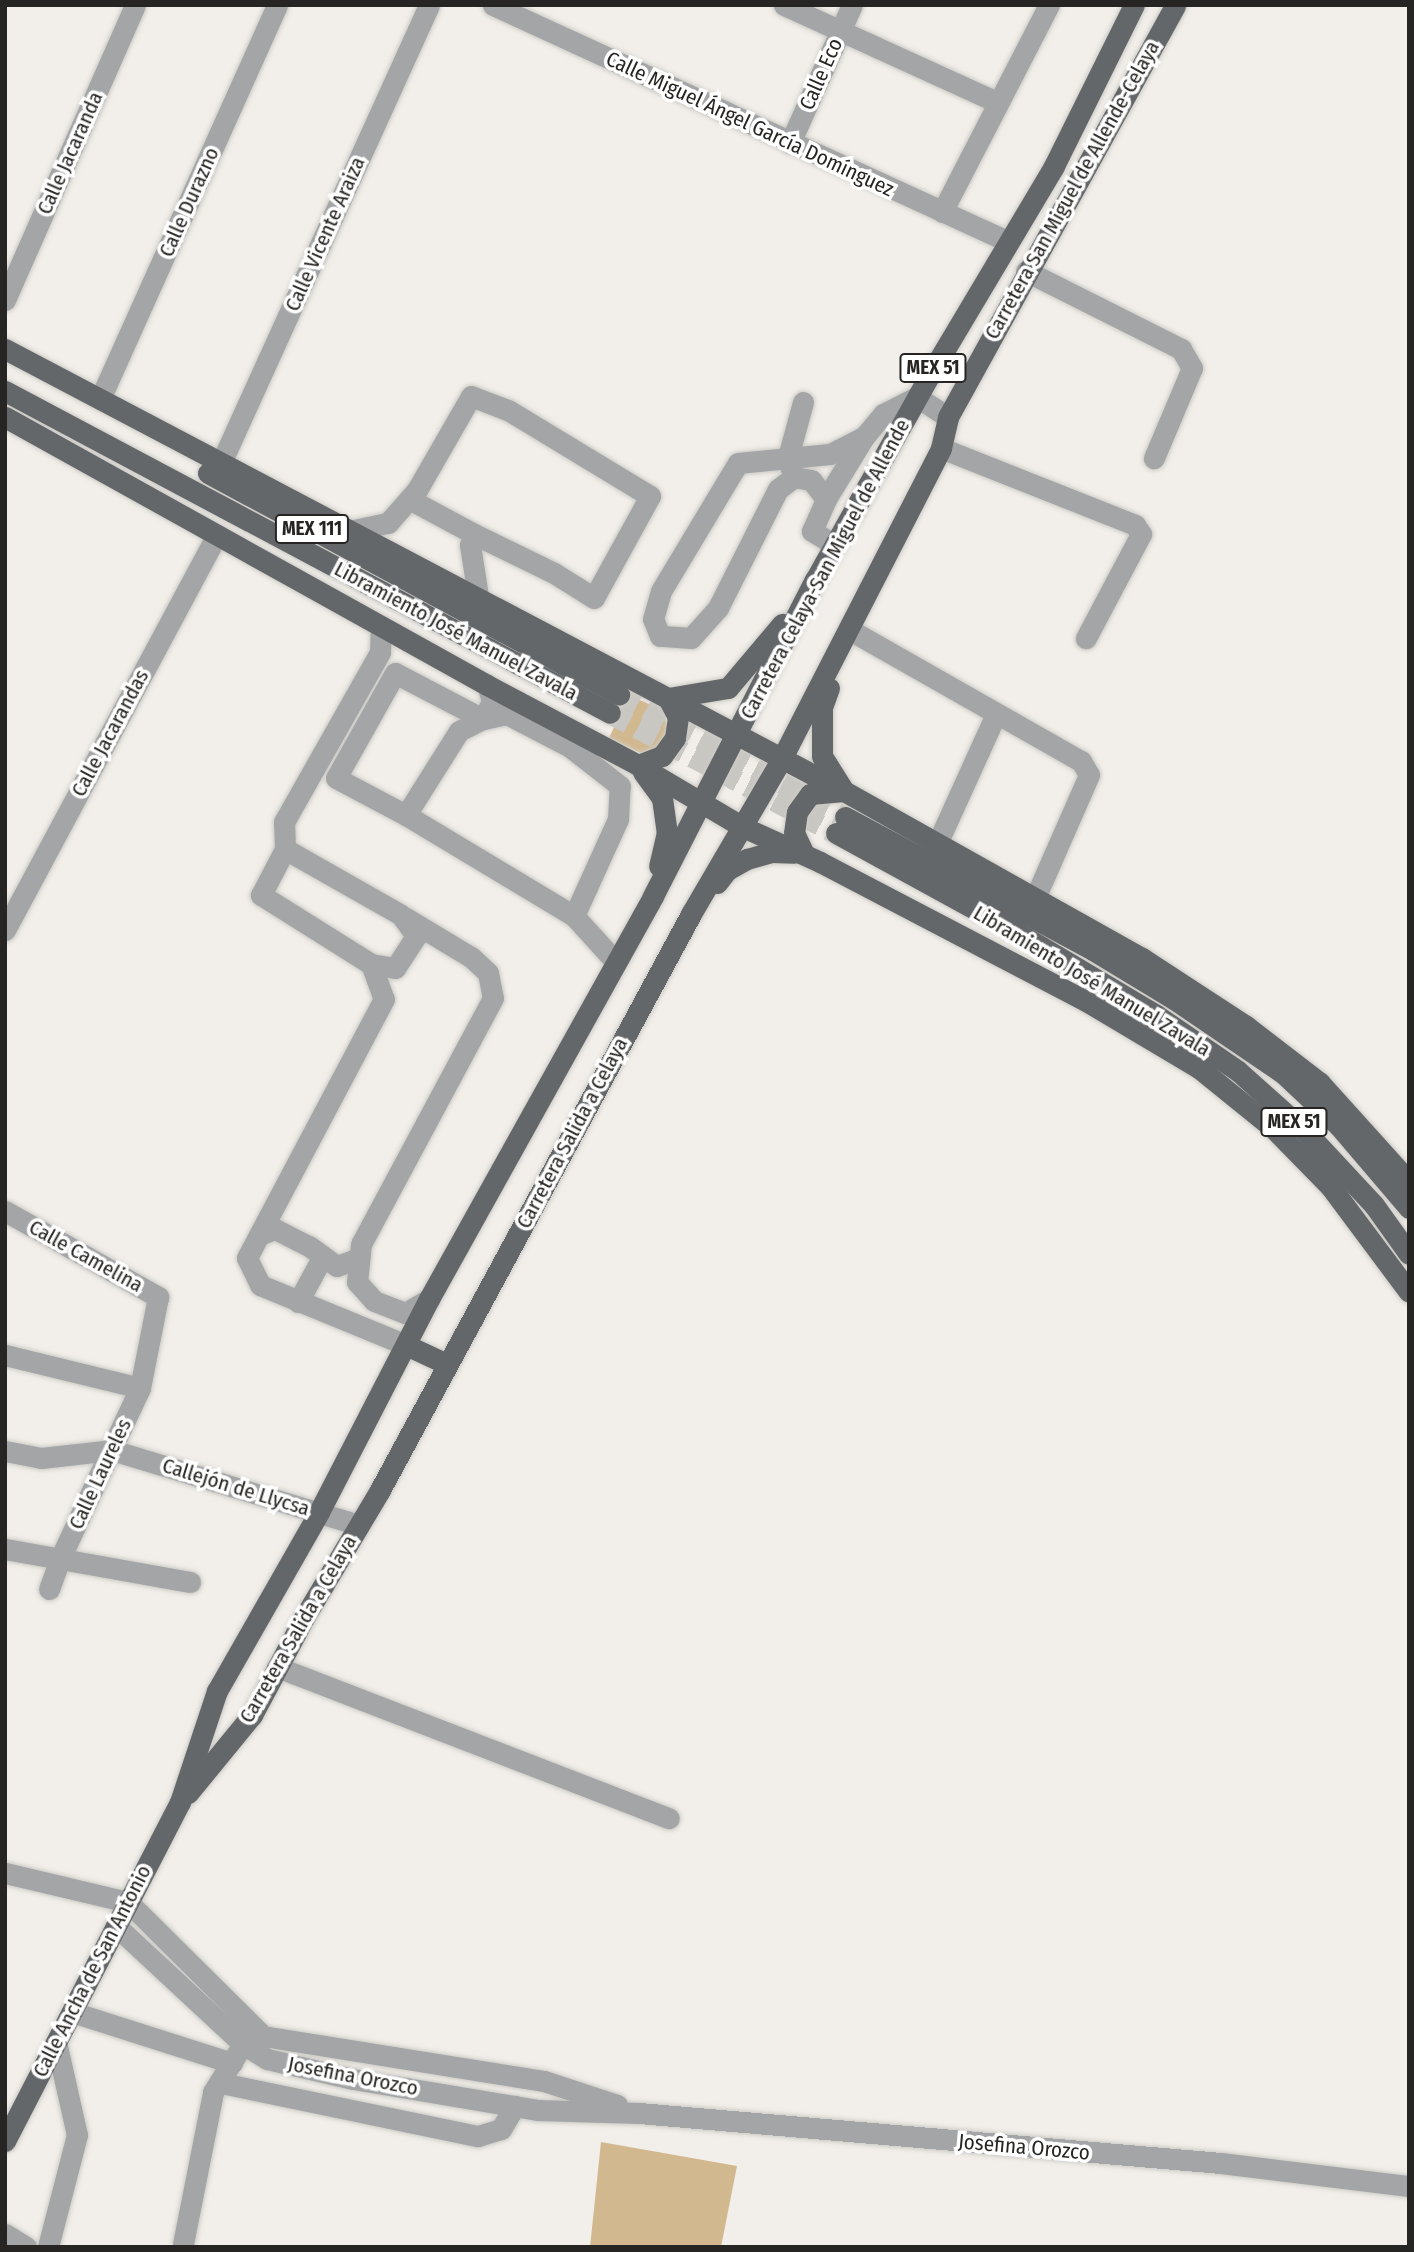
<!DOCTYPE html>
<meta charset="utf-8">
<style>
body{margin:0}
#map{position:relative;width:1414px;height:2252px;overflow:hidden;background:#f2efea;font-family:"Fira Sans Condensed",sans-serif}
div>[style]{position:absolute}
.green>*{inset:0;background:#d2b88f}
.major-tunnel>*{height:21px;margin-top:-10.5px;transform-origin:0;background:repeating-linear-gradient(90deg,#c9c7c2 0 21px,transparent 0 31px)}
.roads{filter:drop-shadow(0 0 2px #cdcbc6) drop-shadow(0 0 2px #cdcbc6)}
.minor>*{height:21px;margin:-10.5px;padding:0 10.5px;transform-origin:10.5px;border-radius:10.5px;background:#a3a5a7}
.major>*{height:21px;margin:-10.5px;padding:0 10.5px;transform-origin:10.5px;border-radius:10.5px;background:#64676a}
span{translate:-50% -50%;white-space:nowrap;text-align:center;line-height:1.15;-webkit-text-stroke:7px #fff;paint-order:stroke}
.shield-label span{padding:2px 5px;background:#fff;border:2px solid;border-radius:5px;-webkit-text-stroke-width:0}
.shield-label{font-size:19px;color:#262523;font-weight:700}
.street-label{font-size:21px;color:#262523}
.frame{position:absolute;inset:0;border:7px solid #262523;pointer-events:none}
</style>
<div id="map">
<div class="green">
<i style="clip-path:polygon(629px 695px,664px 711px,668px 734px,657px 748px,641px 753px,609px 738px)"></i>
<i style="clip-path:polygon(601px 2142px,737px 2166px,721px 2247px,590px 2247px)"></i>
</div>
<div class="major-tunnel">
<i style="left:619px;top:694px;width:257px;rotate:28.6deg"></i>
<i style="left:610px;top:713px;width:256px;rotate:28deg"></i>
</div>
<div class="roads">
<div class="minor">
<i style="left:493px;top:5px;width:566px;rotate:24.66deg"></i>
<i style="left:784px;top:5px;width:234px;rotate:24.5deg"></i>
<i style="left:790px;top:143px;width:151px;rotate:-65.8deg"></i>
<i style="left:942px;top:212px;width:233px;rotate:-62.7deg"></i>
<i style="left:1026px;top:271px;width:174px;rotate:26.7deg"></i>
<i style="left:1181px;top:349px;width:22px;rotate:60deg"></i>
<i style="left:1192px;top:368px;width:98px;rotate:112.9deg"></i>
<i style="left:5px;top:300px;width:322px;rotate:-66.2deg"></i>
<i style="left:100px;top:399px;width:432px;rotate:-65.8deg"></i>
<i style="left:941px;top:448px;width:209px;rotate:21.6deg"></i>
<i style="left:1135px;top:525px;width:11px;rotate:56deg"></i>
<i style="left:1141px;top:534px;width:118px;rotate:117.9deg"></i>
<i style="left:221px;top:463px;width:503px;rotate:-65.57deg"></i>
<i style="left:791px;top:469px;width:12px;rotate:-104deg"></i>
<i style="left:788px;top:457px;width:57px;rotate:-74.7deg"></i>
<i style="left:409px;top:499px;width:74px;rotate:28.3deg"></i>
<i style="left:826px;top:499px;width:73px;rotate:-58.5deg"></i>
<i style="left:349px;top:531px;width:40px;rotate:-12deg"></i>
<i style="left:388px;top:523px;width:44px;rotate:-48.7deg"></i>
<i style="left:417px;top:490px;width:108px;rotate:-60.1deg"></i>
<i style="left:471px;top:396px;width:40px;rotate:21deg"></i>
<i style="left:508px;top:410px;width:166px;rotate:31.2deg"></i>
<i style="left:650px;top:496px;width:116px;rotate:118.8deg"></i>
<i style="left:594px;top:598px;width:47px;rotate:-148deg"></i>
<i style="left:554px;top:573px;width:89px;rotate:-154deg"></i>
<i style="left:474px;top:534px;width:12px;rotate:110deg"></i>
<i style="left:470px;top:545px;width:52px;rotate:81.1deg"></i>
<i style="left:835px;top:545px;width:27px;rotate:-149deg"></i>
<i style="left:812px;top:531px;width:35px;rotate:-66deg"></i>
<i style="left:826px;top:499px;width:24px;rotate:-128deg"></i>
<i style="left:811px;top:480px;width:17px;rotate:-170deg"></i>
<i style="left:794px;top:477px;width:20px;rotate:143deg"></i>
<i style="left:778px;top:489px;width:133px;rotate:116.8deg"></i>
<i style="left:718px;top:608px;width:40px;rotate:132deg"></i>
<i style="left:691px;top:638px;width:31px;rotate:-176deg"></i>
<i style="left:660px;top:636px;width:18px;rotate:-112deg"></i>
<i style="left:653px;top:619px;width:29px;rotate:-74deg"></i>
<i style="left:661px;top:591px;width:149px;rotate:-59deg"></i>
<i style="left:738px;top:463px;width:92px;rotate:-5.6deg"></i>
<i style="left:830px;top:454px;width:38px;rotate:-27deg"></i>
<i style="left:864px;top:437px;width:30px;rotate:-50deg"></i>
<i style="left:883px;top:414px;width:38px;rotate:-27deg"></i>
<i style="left:917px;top:397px;width:37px;rotate:33deg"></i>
<i style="left:850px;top:630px;width:266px;rotate:29.6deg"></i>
<i style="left:1081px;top:761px;width:16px;rotate:60deg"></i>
<i style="left:1089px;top:775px;width:132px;rotate:113.7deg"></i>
<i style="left:406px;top:815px;width:99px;rotate:-57.8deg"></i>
<i style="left:459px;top:731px;width:27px;rotate:-27deg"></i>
<i style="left:483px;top:719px;width:20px;rotate:-63deg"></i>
<i style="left:492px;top:701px;width:17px;rotate:-107deg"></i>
<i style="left:937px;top:844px;width:143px;rotate:-65.6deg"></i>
<i style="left:285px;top:849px;width:133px;rotate:29.6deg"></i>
<i style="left:401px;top:915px;width:26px;rotate:54deg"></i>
<i style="left:416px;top:936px;width:38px;rotate:123deg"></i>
<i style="left:395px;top:968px;width:24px;rotate:-171deg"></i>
<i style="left:371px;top:964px;width:130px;rotate:-147.9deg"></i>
<i style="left:261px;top:895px;width:52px;rotate:-62.4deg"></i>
<i style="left:285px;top:849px;width:27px;rotate:-92deg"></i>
<i style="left:284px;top:822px;width:195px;rotate:-60.5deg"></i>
<i style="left:380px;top:652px;width:25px;rotate:-88deg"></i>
<i style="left:574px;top:916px;width:107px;rotate:-65.6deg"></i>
<i style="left:618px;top:819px;width:33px;rotate:-87deg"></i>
<i style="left:620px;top:786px;width:63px;rotate:-142deg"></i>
<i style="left:570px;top:747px;width:71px;rotate:-152.4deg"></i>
<i style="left:507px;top:714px;width:25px;rotate:168deg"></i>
<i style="left:483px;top:719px;width:99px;rotate:-152.4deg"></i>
<i style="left:395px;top:673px;width:120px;rotate:119.3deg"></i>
<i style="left:336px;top:778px;width:79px;rotate:27.9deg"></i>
<i style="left:406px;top:815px;width:196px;rotate:31deg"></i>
<i style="left:574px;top:916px;width:61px;rotate:47.7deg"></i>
<i style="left:406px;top:918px;width:76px;rotate:31deg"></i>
<i style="left:471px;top:957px;width:23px;rotate:43deg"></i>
<i style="left:488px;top:973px;width:25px;rotate:79deg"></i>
<i style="left:493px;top:998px;width:279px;rotate:118.2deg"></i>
<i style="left:361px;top:1244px;width:38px;rotate:96deg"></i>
<i style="left:357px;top:1282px;width:25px;rotate:48deg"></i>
<i style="left:374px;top:1301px;width:33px;rotate:21deg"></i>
<i style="left:405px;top:1313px;width:28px;rotate:-30deg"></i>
<i style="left:5px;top:930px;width:447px;rotate:-61.8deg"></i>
<i style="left:371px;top:964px;width:37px;rotate:70deg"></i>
<i style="left:384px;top:999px;width:293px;rotate:117.9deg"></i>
<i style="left:247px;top:1258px;width:30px;rotate:64deg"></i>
<i style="left:260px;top:1285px;width:158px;rotate:22.3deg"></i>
<i style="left:5px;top:1211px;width:176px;rotate:29.3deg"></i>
<i style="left:158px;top:1297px;width:93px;rotate:101.2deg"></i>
<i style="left:140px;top:1388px;width:189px;rotate:115.1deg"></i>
<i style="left:60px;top:1559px;width:32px;rotate:110deg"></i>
<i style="left:259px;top:1235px;width:17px;rotate:-21deg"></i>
<i style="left:275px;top:1229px;width:38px;rotate:27deg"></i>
<i style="left:309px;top:1246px;width:34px;rotate:36deg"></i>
<i style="left:337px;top:1266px;width:23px;rotate:-20deg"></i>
<i style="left:298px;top:1302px;width:52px;rotate:-61.5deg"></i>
<i style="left:5px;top:1355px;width:139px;rotate:13.7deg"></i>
<i style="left:5px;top:1451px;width:37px;rotate:11deg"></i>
<i style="left:41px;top:1458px;width:71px;rotate:-6.4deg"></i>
<i style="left:112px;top:1450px;width:258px;rotate:16.9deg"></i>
<i style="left:5px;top:1549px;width:188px;rotate:10.1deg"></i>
<i style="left:277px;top:1667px;width:420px;rotate:21.1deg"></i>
<i style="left:5px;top:1873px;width:126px;rotate:13.3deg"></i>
<i style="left:128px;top:1902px;width:190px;rotate:44.8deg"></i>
<i style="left:263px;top:2036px;width:285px;rotate:9.1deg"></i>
<i style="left:544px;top:2081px;width:77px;rotate:18.2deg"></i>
<i style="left:116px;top:1926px;width:173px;rotate:42.9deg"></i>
<i style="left:243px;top:2044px;width:28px;rotate:32deg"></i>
<i style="left:267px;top:2059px;width:88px;rotate:13.1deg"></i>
<i style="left:353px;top:2079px;width:188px;rotate:9.5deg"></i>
<i style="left:538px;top:2110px;width:101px;rotate:1.7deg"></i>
<i style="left:639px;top:2113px;width:584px;rotate:4.91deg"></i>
<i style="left:1221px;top:2163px;width:189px;rotate:7deg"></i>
<i style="left:72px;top:2012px;width:168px;rotate:17.7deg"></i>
<i style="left:221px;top:2083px;width:262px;rotate:11.7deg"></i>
<i style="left:478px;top:2136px;width:24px;rotate:-17deg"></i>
<i style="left:501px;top:2129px;width:27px;rotate:-59deg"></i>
<i style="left:5px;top:2234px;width:25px;rotate:32deg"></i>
<i style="left:183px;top:2244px;width:155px;rotate:-78.8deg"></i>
<i style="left:213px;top:2092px;width:57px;rotate:-58deg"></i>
<i style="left:243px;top:2044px;width:12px;rotate:-20deg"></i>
<i style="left:48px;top:2247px;width:116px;rotate:-75.5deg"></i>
<i style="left:77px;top:2135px;width:95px;rotate:-102.7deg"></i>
</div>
<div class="major">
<i style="left:5px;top:349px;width:948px;rotate:27.78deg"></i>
<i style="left:844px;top:791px;width:342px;rotate:29.3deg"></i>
<i style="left:1142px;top:958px;width:124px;rotate:33.2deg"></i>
<i style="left:1246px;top:1026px;width:93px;rotate:37.6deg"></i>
<i style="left:1320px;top:1083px;width:133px;rotate:48deg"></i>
<i style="left:5px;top:391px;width:685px;rotate:28.02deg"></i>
<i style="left:5px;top:417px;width:551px;rotate:29.07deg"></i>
<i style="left:487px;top:685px;width:171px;rotate:27.9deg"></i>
<i style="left:638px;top:765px;width:122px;rotate:30.6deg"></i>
<i style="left:743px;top:827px;width:85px;rotate:24.4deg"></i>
<i style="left:820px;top:862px;width:300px;rotate:27.6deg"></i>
<i style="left:1086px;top:1001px;width:131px;rotate:30.7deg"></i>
<i style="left:1199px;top:1068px;width:95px;rotate:39deg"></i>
<i style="left:1273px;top:1128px;width:81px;rotate:45.5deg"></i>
<i style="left:1330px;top:1186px;width:132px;rotate:53.3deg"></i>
<i style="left:208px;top:473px;width:467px;rotate:28.3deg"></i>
<i style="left:829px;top:688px;width:20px;rotate:110deg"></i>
<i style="left:822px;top:707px;width:49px;rotate:90deg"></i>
<i style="left:822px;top:756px;width:39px;rotate:58deg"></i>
<i style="left:668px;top:698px;width:61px;rotate:-9.5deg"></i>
<i style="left:728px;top:688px;width:84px;rotate:-49.8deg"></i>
<i style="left:638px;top:765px;width:26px;rotate:-21deg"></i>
<i style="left:662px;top:756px;width:22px;rotate:-54deg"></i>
<i style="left:675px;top:738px;width:21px;rotate:-82deg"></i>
<i style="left:678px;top:717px;width:21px;rotate:-118deg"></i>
<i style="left:643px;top:772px;width:32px;rotate:54deg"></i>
<i style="left:662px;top:798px;width:34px;rotate:82deg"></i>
<i style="left:667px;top:832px;width:35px;rotate:103deg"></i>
<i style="left:845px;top:817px;width:281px;rotate:28.2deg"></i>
<i style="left:1093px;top:950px;width:95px;rotate:31.2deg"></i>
<i style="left:1174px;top:999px;width:132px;rotate:34.2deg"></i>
<i style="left:1283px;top:1073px;width:77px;rotate:43.4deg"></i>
<i style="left:1339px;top:1126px;width:108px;rotate:49.5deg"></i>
<i style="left:836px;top:833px;width:202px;rotate:28.7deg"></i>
<i style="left:1013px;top:930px;width:166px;rotate:30.7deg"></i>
<i style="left:1156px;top:1015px;width:99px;rotate:34.3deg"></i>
<i style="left:1238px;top:1071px;width:90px;rotate:41.8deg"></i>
<i style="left:1305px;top:1131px;width:101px;rotate:47deg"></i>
<i style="left:1374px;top:1205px;width:60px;rotate:54.5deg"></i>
<i style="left:804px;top:854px;width:23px;rotate:-115deg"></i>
<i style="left:794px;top:833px;width:21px;rotate:-82deg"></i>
<i style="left:797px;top:812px;width:22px;rotate:-54deg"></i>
<i style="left:810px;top:794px;width:34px;rotate:-5deg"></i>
<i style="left:717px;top:883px;width:16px;rotate:-52deg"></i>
<i style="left:727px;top:870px;width:23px;rotate:-29deg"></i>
<i style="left:747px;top:859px;width:25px;rotate:-16deg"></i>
<i style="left:771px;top:852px;width:23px;rotate:2deg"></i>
<i style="left:406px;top:1345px;width:45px;rotate:24.9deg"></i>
<i style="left:188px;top:1793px;width:101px;rotate:-50.6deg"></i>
<i style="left:252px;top:1715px;width:112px;rotate:-61.8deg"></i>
<i style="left:305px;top:1616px;width:147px;rotate:-59.2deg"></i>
<i style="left:380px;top:1490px;width:655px;rotate:-61.63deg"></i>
<i style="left:691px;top:914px;width:181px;rotate:-59.7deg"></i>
<i style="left:782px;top:758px;width:348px;rotate:-62.8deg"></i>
<i style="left:941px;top:448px;width:32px;rotate:-77deg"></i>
<i style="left:948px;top:417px;width:470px;rotate:-61.1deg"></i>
<i style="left:5px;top:2141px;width:382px;rotate:-62.7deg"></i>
<i style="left:180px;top:1802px;width:117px;rotate:-71.6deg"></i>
<i style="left:217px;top:1691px;width:206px;rotate:-60.3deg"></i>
<i style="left:319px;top:1512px;width:240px;rotate:-62.7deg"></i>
<i style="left:429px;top:1299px;width:461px;rotate:-60.9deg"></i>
<i style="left:653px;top:896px;width:355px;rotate:-62.9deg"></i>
<i style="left:815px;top:580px;width:234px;rotate:-60.8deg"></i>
<i style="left:929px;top:376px;width:244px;rotate:-59.2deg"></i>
<i style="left:1054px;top:166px;width:180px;rotate:-63.6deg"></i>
</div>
</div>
<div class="shield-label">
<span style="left:933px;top:368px">MEX 51</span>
<span style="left:312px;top:529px">MEX 111</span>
<span style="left:1294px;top:1122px">MEX 51</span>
</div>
<div class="street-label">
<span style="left:821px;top:74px;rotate:-66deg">Calle Eco</span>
<span style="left:750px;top:124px;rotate:25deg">Calle Miguel Ángel García Domínguez</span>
<span style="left:70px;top:153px;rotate:-66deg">Calle Jacaranda</span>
<span style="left:1072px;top:190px;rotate:-61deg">Carretera San Miguel de Allende-Celaya</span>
<span style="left:189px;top:202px;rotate:-66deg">Calle Durazno</span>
<span style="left:325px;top:234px;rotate:-66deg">Calle Vicente Araiza</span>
<span style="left:825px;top:569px;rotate:-62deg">Carretera Celaya-San Miguel de Allende</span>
<span style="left:456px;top:631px;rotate:28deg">Libramiento José Manuel Zavala</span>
<span style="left:110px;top:733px;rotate:-62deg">Calle Jacarandas</span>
<span style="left:1092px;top:981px;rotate:31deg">Libramiento José Manuel Zavala</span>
<span style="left:572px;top:1133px;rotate:-62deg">Carretera Salida a Celaya</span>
<span style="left:86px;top:1256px;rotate:29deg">Calle Camelina</span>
<span style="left:100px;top:1474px;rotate:-65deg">Calle Laureles</span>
<span style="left:236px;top:1487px;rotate:17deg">Callejón de Llycsa</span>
<span style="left:298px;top:1629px;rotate:-60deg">Carretera Salida a Celaya</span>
<span style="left:92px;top:1971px;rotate:-63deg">Calle Ancha de San Antonio</span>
<span style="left:353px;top:2076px;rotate:11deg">Josefina Orozco</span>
<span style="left:1024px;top:2147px;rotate:5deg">Josefina Orozco</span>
</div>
<div class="frame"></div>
</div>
